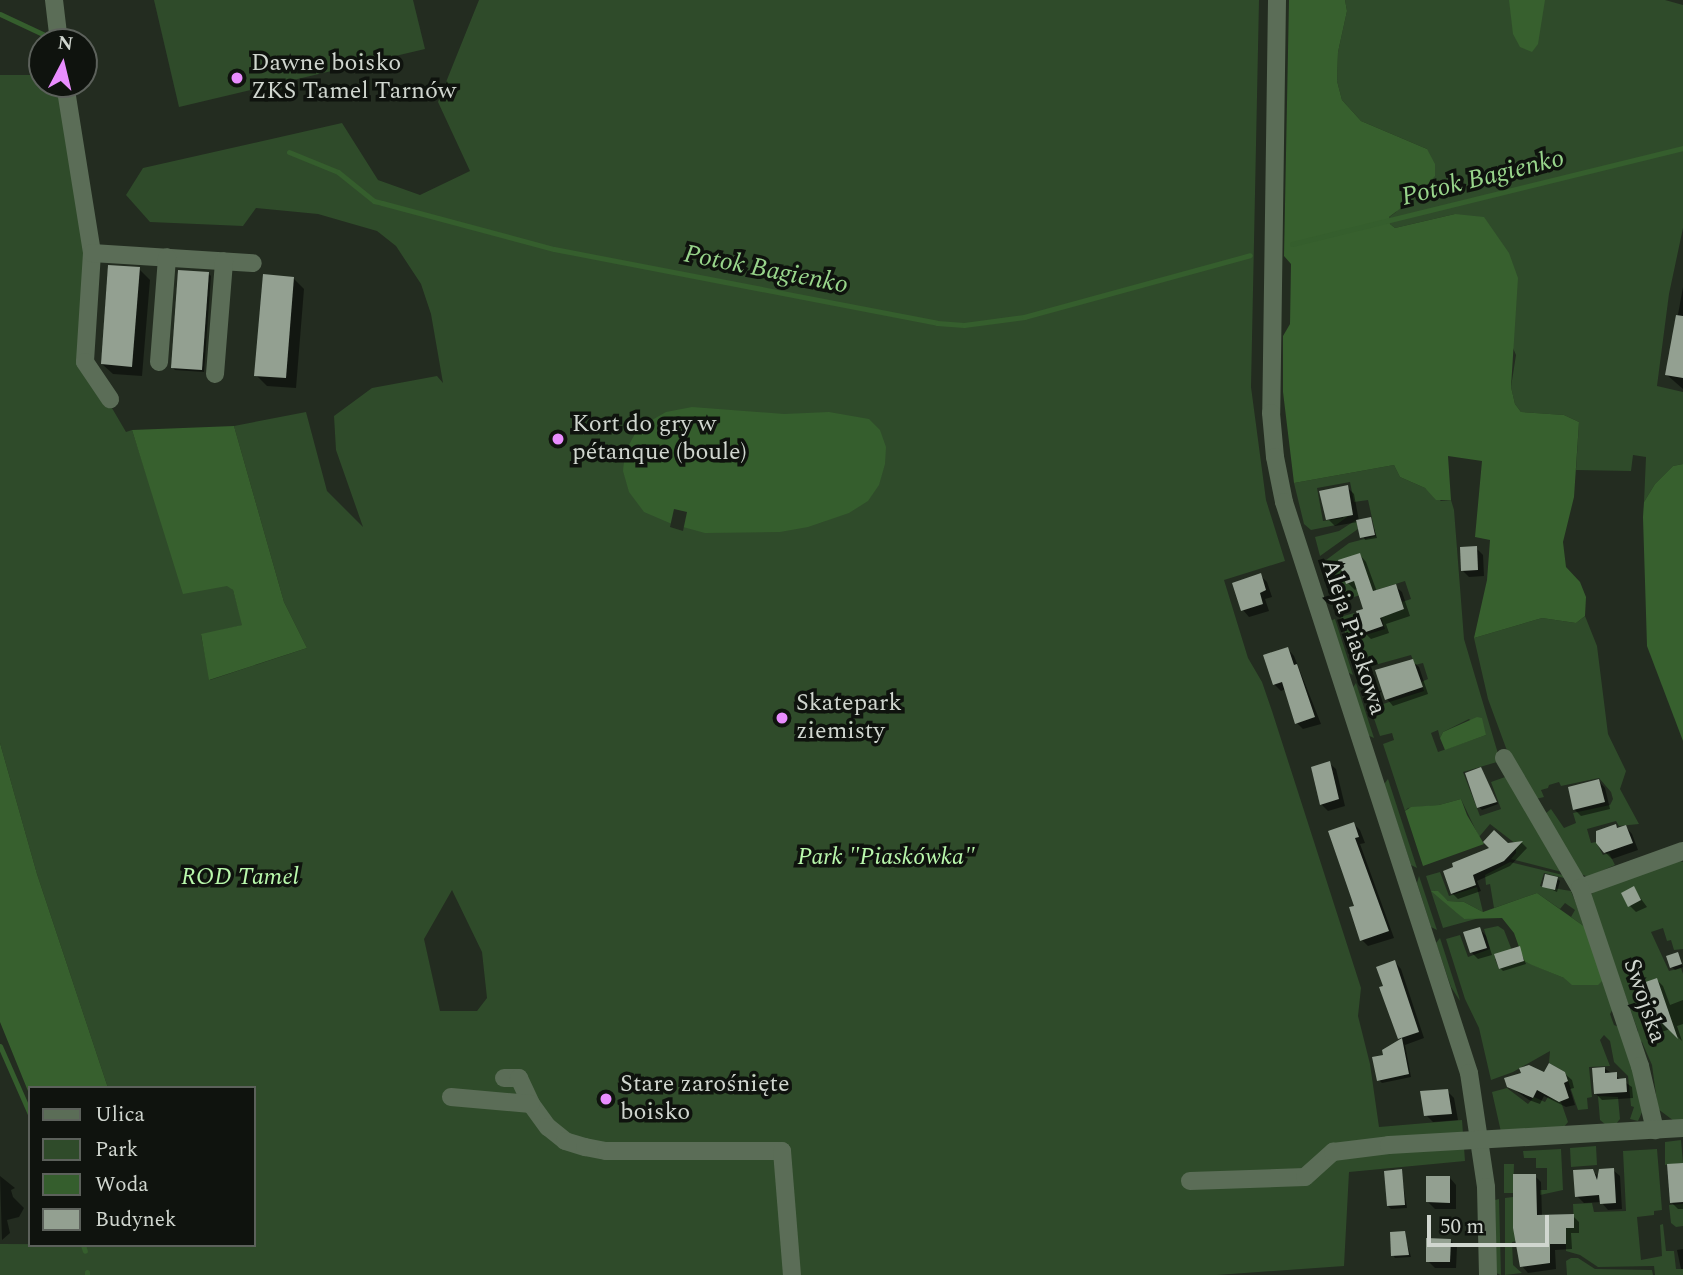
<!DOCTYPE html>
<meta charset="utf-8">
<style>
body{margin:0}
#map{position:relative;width:1683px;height:1275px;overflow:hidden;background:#232c20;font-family:Spectral,serif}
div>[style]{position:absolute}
.green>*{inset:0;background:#2f4b2a}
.forest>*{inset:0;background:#37602e}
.water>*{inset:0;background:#355e2d}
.pier>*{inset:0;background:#232c20}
.shadow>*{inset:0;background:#0007}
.stream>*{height:5px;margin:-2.5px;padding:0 2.5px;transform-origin:2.5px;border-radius:2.5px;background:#355e2d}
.building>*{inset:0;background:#93a091}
.minor>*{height:18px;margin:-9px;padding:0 9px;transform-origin:9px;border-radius:9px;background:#5b6d57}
.dots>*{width:19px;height:19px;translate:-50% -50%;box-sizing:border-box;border:4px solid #0f130e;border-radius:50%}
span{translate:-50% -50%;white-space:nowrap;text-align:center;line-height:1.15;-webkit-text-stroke:7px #0f130e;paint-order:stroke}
.poi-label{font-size:24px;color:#d0d6cf}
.left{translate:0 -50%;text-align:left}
.street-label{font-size:24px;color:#d0d6cf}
.park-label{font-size:24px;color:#b9f8ac;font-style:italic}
.water-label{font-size:26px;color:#98d58b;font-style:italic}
.legend{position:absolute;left:28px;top:1086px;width:228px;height:161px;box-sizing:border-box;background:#0f130e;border:2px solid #5c615b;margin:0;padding:9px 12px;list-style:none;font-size:21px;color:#d0d6cf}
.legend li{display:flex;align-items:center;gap:14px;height:35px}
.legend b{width:35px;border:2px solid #5c615b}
.north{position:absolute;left:28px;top:28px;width:70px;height:70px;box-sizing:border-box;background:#0f130e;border:2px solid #5c615b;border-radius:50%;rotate:7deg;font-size:19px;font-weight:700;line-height:28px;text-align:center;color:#d0d6cf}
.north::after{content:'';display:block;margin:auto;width:24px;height:32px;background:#e98dfe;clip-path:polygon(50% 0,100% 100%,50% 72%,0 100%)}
.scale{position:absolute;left:1427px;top:1215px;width:122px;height:32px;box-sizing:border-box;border:4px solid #d0d6cf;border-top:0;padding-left:9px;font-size:21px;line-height:24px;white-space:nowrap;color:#d0d6cf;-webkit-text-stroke:5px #0f130e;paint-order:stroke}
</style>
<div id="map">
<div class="green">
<i style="clip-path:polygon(154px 0,413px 0,425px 49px,179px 107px)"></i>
<i style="clip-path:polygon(evenodd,479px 0,1259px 0,1251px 387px,1266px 500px,1285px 561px,1224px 580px,1248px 658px,1262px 682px,1272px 711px,1361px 988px,1358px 1016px,1370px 1064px,1379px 1127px,1462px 1120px,1465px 1161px,1349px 1172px,1344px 1266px,1217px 1275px,0 1275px,0 1244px,254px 1245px,254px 1088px,108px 1088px,37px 874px,0 743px,0 75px,42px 75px,42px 84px,65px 84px,94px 251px,85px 362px,126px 432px,132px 430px,159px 513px,233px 590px,243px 625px,201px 635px,210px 680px,307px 648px,284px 602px,234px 426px,306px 412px,327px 491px,363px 527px,336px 450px,334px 416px,372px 388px,437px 376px,443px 383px,431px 314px,421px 284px,396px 246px,377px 231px,318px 214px,256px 208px,243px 226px,150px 222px,126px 195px,143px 168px,342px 123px,378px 180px,420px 195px,470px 171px,438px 102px,479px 0,452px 890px,482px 952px,487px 998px,477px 1011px,440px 1011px,424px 939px,452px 890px)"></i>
<i style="clip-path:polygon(1345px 0,1665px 0,1683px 5px,1683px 228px,1669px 294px,1657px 386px,1683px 392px,1683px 464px,1673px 466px,1655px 484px,1644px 502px,1646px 457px,1633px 455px,1631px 471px,1576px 470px,1579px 422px,1564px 415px,1521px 412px,1515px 404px,1511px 387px,1516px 355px,1455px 214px,1395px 228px,1390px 224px,1388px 218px,1396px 212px,1427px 149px,1361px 121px,1342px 100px,1337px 81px,1338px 52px,1347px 11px)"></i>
<i style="clip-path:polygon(evenodd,1394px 465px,1400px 477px,1425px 488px,1441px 501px,1451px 500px,1454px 510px,1464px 639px,1499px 757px,1497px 762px,1463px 772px,1480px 816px,1501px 809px,1491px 782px,1508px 776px,1562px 872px,1511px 859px,1516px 853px,1516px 844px,1490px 824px,1479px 837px,1461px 799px,1439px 805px,1408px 808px,1405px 811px,1383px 744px,1394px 740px,1392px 733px,1380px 736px,1361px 681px,1373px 678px,1383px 704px,1424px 691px,1421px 682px,1428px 679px,1423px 663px,1415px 665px,1411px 655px,1357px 670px,1340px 617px,1354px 613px,1362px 636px,1385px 629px,1381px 617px,1404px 609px,1402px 602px,1411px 599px,1405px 581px,1335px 603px,1322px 563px,1349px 543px,1376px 536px,1368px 500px,1354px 502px,1350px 482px,1317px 488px,1323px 521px,1343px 518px,1342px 506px,1351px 514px,1336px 525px,1311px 530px,1304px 524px,1294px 483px,1394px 465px,1469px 719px,1486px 735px,1438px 752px,1431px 733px,1438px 730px,1440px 738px,1443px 732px,1469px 719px)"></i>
<i style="clip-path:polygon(1356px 520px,1358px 529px,1320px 556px,1315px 537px,1339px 531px)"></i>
<i style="clip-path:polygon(1585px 616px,1597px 646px,1608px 734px,1626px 771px,1620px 789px,1639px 824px,1619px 826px,1616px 821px,1587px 829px,1591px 843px,1596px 842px,1603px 855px,1609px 853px,1615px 865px,1588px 877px,1581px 874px,1545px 814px,1551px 809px,1564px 828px,1576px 823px,1573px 813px,1610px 805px,1613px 799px,1611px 792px,1599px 778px,1561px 786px,1559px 782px,1549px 785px,1548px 788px,1541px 790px,1544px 797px,1536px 799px,1506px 748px,1488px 699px,1474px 638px,1542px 618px,1576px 623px)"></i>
<i style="clip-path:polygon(1335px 619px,1353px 675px,1347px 672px,1330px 621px)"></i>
<i style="clip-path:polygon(1356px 683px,1374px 738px,1367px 735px,1352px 689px)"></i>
<i style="clip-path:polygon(1388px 779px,1417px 868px,1411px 865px,1384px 784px)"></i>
<i style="clip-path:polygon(1680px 861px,1683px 862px,1683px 949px,1674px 950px,1671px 940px,1667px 941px,1663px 928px,1651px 932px,1669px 971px,1681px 968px,1683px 974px,1683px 1120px,1674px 1121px,1658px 1109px,1652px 1065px,1642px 1042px,1638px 1041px,1638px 1031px,1590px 896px,1596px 889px)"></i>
<i style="clip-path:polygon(1510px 862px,1563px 875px,1564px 878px,1544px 873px,1540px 886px,1571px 891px,1585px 927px,1571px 917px,1575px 910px,1565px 903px,1560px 909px,1537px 893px,1494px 908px,1490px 884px,1486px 885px,1485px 875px)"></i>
<i style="clip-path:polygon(1440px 872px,1449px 896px,1477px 887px,1483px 912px,1464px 902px,1448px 901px,1434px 890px,1464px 919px,1483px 917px,1443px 928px,1426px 876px)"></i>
<i style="clip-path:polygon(1419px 876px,1437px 930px,1431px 927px,1417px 883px)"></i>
<i style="clip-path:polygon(1498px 926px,1504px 930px,1513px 953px,1495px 959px,1499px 969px,1524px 961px,1564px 978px,1603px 980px,1613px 1009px,1610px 1014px,1614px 1025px,1619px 1027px,1643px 1096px,1643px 1110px,1638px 1121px,1630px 1119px,1634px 1107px,1631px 1106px,1628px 1076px,1614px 1062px,1610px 1041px,1604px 1035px,1600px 1040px,1610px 1066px,1589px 1067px,1592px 1097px,1587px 1098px,1588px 1109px,1578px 1110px,1565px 1072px,1549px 1063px,1550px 1051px,1513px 1072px,1491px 1080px,1479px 1028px,1465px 999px,1446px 939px,1460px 935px,1468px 957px,1490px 949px,1484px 929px)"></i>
<i style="clip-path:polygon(1440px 938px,1459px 997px,1460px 1001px,1451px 987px,1436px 943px)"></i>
<i style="clip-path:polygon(1507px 1088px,1528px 1104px,1534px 1097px,1545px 1102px,1548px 1097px,1561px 1102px,1568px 1122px,1563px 1128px,1501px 1132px,1492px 1092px)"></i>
<i style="clip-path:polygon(1598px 1096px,1618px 1097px,1620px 1119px,1616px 1124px,1606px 1125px,1600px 1120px)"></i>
<i style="clip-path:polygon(1681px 1140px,1683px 1163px,1665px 1165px,1665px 1142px)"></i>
<i style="clip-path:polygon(1596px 1146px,1597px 1165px,1571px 1167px,1570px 1148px)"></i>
<i style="clip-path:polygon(1561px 1149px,1563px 1190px,1540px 1195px,1540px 1190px,1547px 1190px,1547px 1168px,1536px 1168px,1536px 1158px,1524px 1158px,1523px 1151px)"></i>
<i style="clip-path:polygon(1657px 1149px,1662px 1210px,1654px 1211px,1654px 1215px,1637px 1217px,1641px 1260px,1662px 1256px,1660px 1225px,1663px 1224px,1666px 1251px,1674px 1251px,1676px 1269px,1683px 1269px,1683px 1275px,1655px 1275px,1654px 1266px,1598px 1267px,1580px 1255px,1566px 1251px,1566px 1228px,1574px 1227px,1573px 1204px,1592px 1203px,1594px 1212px,1626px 1211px,1623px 1151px)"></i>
<i style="clip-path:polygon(1504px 1164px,1514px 1164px,1513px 1193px,1504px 1193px)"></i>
<i style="clip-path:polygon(1513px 1197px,1513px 1227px,1517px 1241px,1512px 1242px,1513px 1265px,1522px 1273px,1505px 1275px,1505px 1198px)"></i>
<i style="clip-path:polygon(1499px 1199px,1501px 1275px,1496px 1273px,1495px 1200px)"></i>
<i style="clip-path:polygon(1683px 1204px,1683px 1226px,1676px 1227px,1671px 1223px,1669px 1205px)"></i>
<i style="clip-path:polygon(1571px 1258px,1578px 1258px,1595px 1269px,1652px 1270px,1653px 1275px,1567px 1275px,1566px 1261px)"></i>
</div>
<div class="forest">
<i style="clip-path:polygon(1289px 0,1345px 0,1347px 11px,1338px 52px,1337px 81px,1342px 100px,1361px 121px,1427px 149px,1435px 164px,1435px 176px,1417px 196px,1389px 217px,1390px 224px,1395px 228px,1455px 214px,1484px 217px,1509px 253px,1518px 278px,1511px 387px,1515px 404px,1521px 412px,1564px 415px,1579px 422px,1574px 497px,1563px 542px,1566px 567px,1580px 582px,1586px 597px,1585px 616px,1576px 623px,1542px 618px,1474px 638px,1487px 580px,1490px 540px,1475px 537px,1482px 461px,1448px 456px,1451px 500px,1436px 500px,1425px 488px,1400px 477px,1394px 465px,1294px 483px,1283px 392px,1283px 336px,1290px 324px,1291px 264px,1284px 256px)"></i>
<i style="clip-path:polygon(1509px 0,1545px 0,1538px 44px,1532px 52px,1520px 47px,1513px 34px)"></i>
<i style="clip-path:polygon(234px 426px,284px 602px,307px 648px,209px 680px,201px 634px,242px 625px,233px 590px,227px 586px,183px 594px,132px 430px)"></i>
<i style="clip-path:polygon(1683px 464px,1683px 741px,1647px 646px,1643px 517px,1644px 502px,1655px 484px,1673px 466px)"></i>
<i style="clip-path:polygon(1477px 717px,1482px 718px,1486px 735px,1445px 750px,1440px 738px,1443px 732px)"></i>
<i style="clip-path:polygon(0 743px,37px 874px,108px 1088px,30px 1088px,30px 1096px,0 1022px)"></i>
<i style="clip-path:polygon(1461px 799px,1467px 815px,1484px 844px,1423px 866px,1405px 811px,1411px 807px,1439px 805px)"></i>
<i style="clip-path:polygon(1431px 891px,1438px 891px,1448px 901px,1464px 902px,1483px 912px,1537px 893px,1585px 927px,1603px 980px,1598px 985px,1572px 985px,1564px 978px,1532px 965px,1524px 961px,1514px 933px,1502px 918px,1464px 919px)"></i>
</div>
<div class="water">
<i style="clip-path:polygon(692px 407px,784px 414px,829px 412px,869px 419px,880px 430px,886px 447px,885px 464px,879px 485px,868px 501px,849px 513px,808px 527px,780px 532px,705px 533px,672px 524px,644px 512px,629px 492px,623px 471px,625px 452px,636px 432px,652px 420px,666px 412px)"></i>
</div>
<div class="pier">
<i style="clip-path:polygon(674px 509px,687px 512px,683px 531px,670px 527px)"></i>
</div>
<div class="shadow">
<i style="clip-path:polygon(139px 269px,150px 280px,142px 376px,113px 374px,102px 364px)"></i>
<i style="clip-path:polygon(208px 273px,211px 276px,204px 372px,175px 370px,172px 367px)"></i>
<i style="clip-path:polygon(293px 278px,304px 289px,296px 388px,267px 386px,256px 375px)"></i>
<i style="clip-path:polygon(1683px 287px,1683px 389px,1667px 375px)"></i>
<i style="clip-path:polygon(1347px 487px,1354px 494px,1359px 521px,1371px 519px,1377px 538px,1365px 540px,1358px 522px,1335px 526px,1328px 519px)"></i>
<i style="clip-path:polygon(1476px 548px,1483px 555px,1484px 576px,1469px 577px,1462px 570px)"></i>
<i style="clip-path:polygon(1360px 555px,1366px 562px,1377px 592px,1395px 586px,1402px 592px,1410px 616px,1386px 624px,1389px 633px,1371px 639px,1364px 632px,1365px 610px,1358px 588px,1355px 590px,1348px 583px)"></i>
<i style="clip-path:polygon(1260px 575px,1267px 582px,1272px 597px,1265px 599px,1269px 611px,1249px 617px,1243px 610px)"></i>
<i style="clip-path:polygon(1288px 649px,1294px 656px,1321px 724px,1303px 729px,1297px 723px,1286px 689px,1281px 691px,1274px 684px)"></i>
<i style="clip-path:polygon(1412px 661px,1419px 667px,1428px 694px,1393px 706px,1387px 699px)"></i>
<i style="clip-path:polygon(1329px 763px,1336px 769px,1345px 806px,1328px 811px,1321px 804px)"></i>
<i style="clip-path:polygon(1481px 769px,1498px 804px,1482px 810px,1479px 807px)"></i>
<i style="clip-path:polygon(1599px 781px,1605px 788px,1610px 809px,1581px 816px,1574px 809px)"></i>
<i style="clip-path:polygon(1354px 824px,1360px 830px,1365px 843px,1360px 844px,1394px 938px,1368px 946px,1362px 940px,1356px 907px)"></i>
<i style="clip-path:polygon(1615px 826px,1619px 829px,1626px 827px,1632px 834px,1638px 850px,1612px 859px,1605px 852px)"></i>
<i style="clip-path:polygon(1522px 843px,1527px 848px,1510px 866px,1477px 881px,1481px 891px,1458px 899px,1452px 893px,1507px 845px)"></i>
<i style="clip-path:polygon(1557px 878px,1560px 881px,1557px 892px,1544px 886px)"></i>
<i style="clip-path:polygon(1633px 888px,1647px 907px,1636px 912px,1630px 906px)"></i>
<i style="clip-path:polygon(1480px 929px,1486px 936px,1492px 955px,1478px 959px,1471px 952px)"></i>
<i style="clip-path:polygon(1519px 948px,1526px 964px,1503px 971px,1500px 968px)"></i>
<i style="clip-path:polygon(1678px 954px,1683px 967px,1675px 970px,1672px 967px)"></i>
<i style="clip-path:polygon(1395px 962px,1401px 969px,1424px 1038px,1405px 1045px,1411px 1077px,1382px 1083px,1379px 1080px,1385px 1056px,1401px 1040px,1385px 987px)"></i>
<i style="clip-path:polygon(1657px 980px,1663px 986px,1670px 1005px,1683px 1000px,1683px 1024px,1677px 1026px,1682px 1041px,1670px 1029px,1656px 1034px,1650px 1027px)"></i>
<i style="clip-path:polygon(1604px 1068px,1632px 1087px,1633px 1098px,1602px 1100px,1595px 1093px)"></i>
<i style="clip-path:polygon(1564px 1073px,1572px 1080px,1574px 1088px,1570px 1089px,1575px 1105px,1566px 1107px,1544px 1096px,1540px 1104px,1529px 1100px,1509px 1086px,1545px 1075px)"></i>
<i style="clip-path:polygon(1447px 1091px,1454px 1098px,1458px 1120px,1433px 1122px,1426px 1115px)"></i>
<i style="clip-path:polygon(1683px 1165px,1683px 1209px,1678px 1209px,1671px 1202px)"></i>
<i style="clip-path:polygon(1613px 1170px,1620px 1176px,1622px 1209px,1608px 1210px,1601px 1202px,1584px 1203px,1577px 1196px,1592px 1171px,1599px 1177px)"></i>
<i style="clip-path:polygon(1401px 1171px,1407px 1208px,1391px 1209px,1388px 1206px)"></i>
<i style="clip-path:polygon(0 1176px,15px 1188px,11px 1190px,13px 1197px,24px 1208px,19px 1217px,7px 1220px,10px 1233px,2px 1240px)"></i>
<i style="clip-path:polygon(1535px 1176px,1541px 1182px,1542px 1217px,1573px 1216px,1579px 1222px,1579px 1233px,1571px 1233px,1572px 1249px,1555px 1250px,1556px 1269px,1528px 1273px,1522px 1266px)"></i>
<i style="clip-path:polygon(1450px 1178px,1456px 1185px,1456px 1209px,1435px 1209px,1428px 1202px)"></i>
<i style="clip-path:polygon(1404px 1233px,1411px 1257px,1395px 1258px,1393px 1255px)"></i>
<i style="clip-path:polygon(1450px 1240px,1457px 1247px,1456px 1268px,1435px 1268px,1428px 1261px)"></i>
<i style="clip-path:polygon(1683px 1249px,1683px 1269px,1681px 1269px,1677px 1250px)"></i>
</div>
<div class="stream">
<i style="left:0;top:14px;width:56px;rotate:25.2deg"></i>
<i style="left:289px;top:152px;width:53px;rotate:22.2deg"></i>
<i style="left:338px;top:172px;width:46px;rotate:38.9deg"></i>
<i style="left:374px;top:201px;width:8px;rotate:14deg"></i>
<i style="left:382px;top:203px;width:178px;rotate:15deg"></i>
<i style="left:554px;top:249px;width:390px;rotate:10.9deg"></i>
<i style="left:937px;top:323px;width:27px;rotate:4deg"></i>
<i style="left:964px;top:325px;width:61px;rotate:-7.6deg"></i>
<i style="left:1024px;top:317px;width:234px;rotate:-15.3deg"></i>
<i style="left:1292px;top:244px;width:403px;rotate:-13.8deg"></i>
<i style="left:0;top:1046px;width:74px;rotate:66.2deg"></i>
<i style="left:83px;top:1245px;width:6px;rotate:72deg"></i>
<i style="left:87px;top:1272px;width:3px;rotate:90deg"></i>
</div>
<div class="building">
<i style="clip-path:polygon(108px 265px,140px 267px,132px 367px,101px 364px)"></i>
<i style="clip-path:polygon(178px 270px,209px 272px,202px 370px,171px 368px)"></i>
<i style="clip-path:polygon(263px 274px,294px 277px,286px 378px,254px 376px)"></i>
<i style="clip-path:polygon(1676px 315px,1683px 316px,1683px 378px,1665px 375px)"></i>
<i style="clip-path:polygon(1348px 485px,1353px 515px,1326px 520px,1319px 491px)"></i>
<i style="clip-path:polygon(1371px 517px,1375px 535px,1360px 538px,1356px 520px)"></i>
<i style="clip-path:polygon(1477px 546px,1478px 570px,1461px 571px,1460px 547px)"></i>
<i style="clip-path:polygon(1360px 553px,1373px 591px,1396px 584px,1404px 609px,1380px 618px,1383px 626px,1363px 633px,1356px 611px,1363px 609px,1354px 581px,1346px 584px,1338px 560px)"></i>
<i style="clip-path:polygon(1261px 573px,1266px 590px,1260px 593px,1263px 604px,1241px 611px,1232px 583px)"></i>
<i style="clip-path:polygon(1288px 647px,1294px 665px,1297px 664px,1315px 717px,1295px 724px,1282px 682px,1273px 685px,1263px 655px)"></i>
<i style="clip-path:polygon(1413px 659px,1423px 687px,1385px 700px,1375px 670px)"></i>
<i style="clip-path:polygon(1330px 761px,1339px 799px,1320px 805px,1311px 767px)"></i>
<i style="clip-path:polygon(1481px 767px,1497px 802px,1477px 808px,1465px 773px)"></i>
<i style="clip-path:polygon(1599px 779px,1605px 802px,1573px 810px,1568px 787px)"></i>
<i style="clip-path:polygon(1354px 822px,1359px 837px,1355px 838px,1389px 931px,1360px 941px,1349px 907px,1354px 906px,1328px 831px)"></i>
<i style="clip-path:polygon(1616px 824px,1617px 828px,1626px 825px,1633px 843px,1604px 853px,1596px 843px,1596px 831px)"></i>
<i style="clip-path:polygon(1494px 830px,1508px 843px,1523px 841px,1504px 861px,1473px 875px,1476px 885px,1451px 894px,1443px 871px,1453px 867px,1452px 863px,1489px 848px,1483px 842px)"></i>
<i style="clip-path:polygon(1545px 874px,1558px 877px,1555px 890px,1542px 887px)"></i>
<i style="clip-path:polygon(1634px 886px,1641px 900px,1628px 907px,1621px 893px)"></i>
<i style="clip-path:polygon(1480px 927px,1487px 948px,1470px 953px,1463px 932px)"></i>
<i style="clip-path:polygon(1520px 946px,1524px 961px,1499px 969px,1494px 954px)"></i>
<i style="clip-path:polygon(1678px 952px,1682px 964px,1670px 968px,1666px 956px)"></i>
<i style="clip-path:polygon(1395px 960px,1419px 1032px,1398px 1039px,1379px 987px,1383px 986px,1376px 967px)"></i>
<i style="clip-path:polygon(1657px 978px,1678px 1039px,1662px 1023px,1648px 1028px,1634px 986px)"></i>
<i style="clip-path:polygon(1402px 1038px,1409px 1074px,1377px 1081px,1372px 1057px,1383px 1055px,1382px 1050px)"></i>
<i style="clip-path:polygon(1549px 1063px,1565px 1072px,1568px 1081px,1564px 1083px,1569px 1098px,1559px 1102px,1537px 1090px,1533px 1098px,1507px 1087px,1504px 1078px,1521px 1073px,1519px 1068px,1529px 1065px,1544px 1072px)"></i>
<i style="clip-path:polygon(1605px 1067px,1605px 1073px,1617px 1072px,1617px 1079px,1626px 1078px,1627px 1092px,1594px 1094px,1592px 1068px)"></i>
<i style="clip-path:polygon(1448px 1089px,1452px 1114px,1424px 1116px,1420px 1091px)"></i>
<i style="clip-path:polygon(1683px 1163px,1683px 1202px,1670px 1203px,1667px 1164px)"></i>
<i style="clip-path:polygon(1614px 1168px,1616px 1203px,1600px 1204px,1599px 1195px,1575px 1197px,1573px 1170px,1593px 1169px,1597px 1180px,1599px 1169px)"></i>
<i style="clip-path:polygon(1402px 1169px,1405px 1205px,1387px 1206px,1384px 1171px)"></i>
<i style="clip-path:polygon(1513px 1174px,1536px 1174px,1537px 1215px,1574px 1214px,1574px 1228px,1566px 1228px,1566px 1244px,1550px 1244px,1550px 1263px,1520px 1267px,1513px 1228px)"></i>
<i style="clip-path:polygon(1426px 1176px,1450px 1176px,1450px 1203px,1426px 1202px)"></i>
<i style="clip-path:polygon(1405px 1231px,1409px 1255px,1391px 1256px,1390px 1232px)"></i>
<i style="clip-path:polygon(1426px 1238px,1451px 1239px,1450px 1262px,1426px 1262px)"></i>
</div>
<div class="minor">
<i style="left:54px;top:0;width:42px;rotate:83.2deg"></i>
<i style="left:1277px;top:0;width:413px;rotate:90.8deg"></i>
<i style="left:1271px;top:413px;width:44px;rotate:84.8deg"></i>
<i style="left:1275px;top:457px;width:46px;rotate:78.7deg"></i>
<i style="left:1284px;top:502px;width:600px;rotate:72.05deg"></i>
<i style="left:1469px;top:1073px;width:115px;rotate:81.5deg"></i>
<i style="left:1486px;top:1187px;width:88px;rotate:88.7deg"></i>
<i style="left:65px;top:84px;width:171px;rotate:80.9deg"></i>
<i style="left:92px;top:253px;width:109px;rotate:93.7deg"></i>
<i style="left:85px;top:362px;width:45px;rotate:56deg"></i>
<i style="left:92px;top:253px;width:161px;rotate:3.6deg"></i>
<i style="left:159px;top:362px;width:105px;rotate:-85.6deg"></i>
<i style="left:215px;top:374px;width:113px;rotate:-85.4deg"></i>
<i style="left:1504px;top:758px;width:151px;rotate:59.7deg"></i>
<i style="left:1580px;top:888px;width:109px;rotate:-19.8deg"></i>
<i style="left:1580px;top:888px;width:188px;rotate:71.4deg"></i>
<i style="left:1640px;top:1066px;width:66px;rotate:76.8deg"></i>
<i style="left:504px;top:1078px;width:15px"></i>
<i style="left:519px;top:1078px;width:29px;rotate:65deg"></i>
<i style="left:531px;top:1104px;width:29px;rotate:54deg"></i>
<i style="left:548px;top:1127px;width:22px;rotate:39deg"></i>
<i style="left:565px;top:1141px;width:21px;rotate:17deg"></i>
<i style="left:585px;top:1147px;width:21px;rotate:11deg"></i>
<i style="left:606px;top:1151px;width:176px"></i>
<i style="left:782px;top:1151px;width:124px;rotate:85.4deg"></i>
<i style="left:451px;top:1097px;width:80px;rotate:5deg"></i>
<i style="left:1190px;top:1181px;width:115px;rotate:-2deg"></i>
<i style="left:1305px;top:1177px;width:38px;rotate:-42deg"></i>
<i style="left:1333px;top:1152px;width:56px;rotate:-7.1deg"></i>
<i style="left:1389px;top:1145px;width:294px;rotate:-3.3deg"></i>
</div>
<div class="dots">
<i style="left:237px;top:78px;background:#e98dfe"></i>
<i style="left:558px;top:439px;background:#e98dfe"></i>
<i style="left:782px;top:718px;background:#e98dfe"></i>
<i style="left:606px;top:1099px;background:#e98dfe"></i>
</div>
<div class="poi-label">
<span class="left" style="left:251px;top:78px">Dawne boisko<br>ZKS Tamel Tarnów</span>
<span class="left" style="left:572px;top:439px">Kort do gry w<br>pétanque (boule)</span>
<span class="left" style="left:796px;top:718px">Skatepark<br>ziemisty</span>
<span class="left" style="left:620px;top:1099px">Stare zarośnięte<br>boisko</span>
</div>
<div class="street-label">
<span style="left:1353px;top:637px;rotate:72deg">Aleja Piaskowa</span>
<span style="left:1644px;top:1001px;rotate:71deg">Swojska</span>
</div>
<div class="park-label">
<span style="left:886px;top:858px">Park "Piaskówka"</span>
<span style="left:240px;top:878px">ROD Tamel</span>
</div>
<div class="water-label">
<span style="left:1483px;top:178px;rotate:-14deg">Potok Bagienko</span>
<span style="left:766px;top:270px;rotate:11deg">Potok Bagienko</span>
</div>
<ul class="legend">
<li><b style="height:9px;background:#5b6d57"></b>Ulica</li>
<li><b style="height:19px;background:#2f4b2a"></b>Park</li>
<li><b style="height:19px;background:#355e2d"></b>Woda</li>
<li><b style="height:19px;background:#93a091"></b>Budynek</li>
</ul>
<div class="north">N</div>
<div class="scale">50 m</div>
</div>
